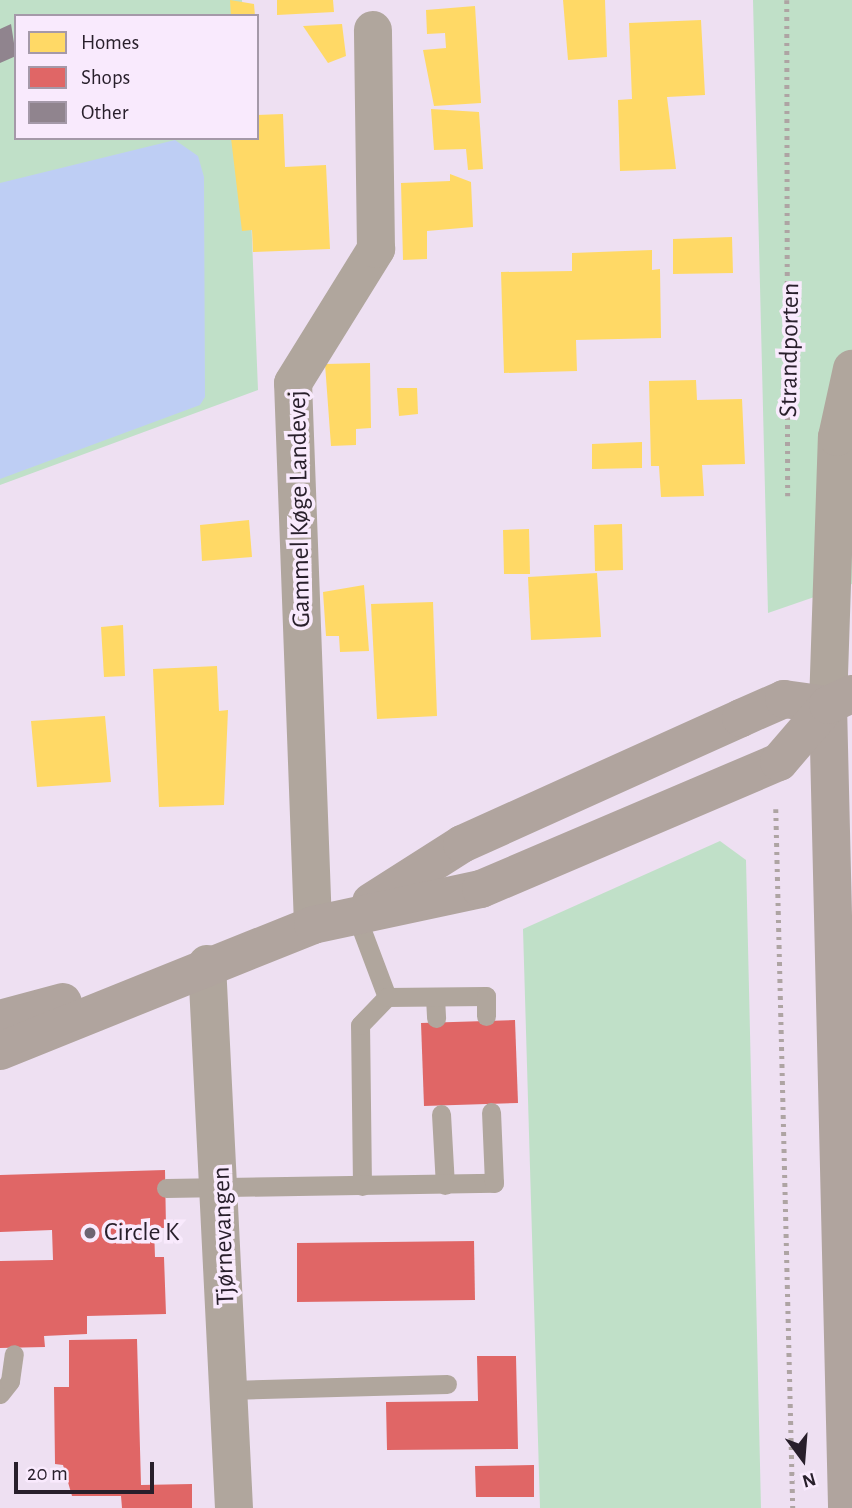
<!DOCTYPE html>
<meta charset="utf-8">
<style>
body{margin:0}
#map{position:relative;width:852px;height:1508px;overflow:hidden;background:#eee0f2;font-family:"Alegreya Sans",sans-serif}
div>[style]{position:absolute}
.green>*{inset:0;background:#c0e0c8}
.water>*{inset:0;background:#becef4}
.homes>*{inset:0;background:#ffd966}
.shops>*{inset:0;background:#e06666}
.building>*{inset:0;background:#90848e}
.path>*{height:4.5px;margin-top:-2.25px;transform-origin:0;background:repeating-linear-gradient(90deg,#aea4a3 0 3.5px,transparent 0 8.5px)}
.lane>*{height:19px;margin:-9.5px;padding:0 9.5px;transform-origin:9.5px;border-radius:9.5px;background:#b0a69d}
.street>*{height:38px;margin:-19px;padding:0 19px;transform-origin:19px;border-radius:19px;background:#b0a69d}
.secondary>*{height:38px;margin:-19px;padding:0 19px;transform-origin:19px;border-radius:19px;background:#b0a49e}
.dots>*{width:19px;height:19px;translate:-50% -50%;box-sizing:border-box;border:4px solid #f9eafd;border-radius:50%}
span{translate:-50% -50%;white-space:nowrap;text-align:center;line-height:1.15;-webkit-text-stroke:7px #f9eafd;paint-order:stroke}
.street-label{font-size:26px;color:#281f2b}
.poi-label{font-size:26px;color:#281f2b}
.left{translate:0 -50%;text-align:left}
.legend{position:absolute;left:14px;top:14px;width:245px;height:126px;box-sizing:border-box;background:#f9eafd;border:2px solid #a599a9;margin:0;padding:9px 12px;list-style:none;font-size:21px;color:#281f2b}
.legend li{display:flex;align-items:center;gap:14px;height:35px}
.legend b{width:35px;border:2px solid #a599a9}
.north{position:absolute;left:768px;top:1424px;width:70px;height:70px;-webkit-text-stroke:5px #f9eafd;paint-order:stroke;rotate:164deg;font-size:19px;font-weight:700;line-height:28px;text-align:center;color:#281f2b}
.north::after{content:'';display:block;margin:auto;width:24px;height:32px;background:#281f2b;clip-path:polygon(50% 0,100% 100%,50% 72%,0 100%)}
.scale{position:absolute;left:14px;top:1462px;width:140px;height:32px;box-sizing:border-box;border:4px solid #281f2b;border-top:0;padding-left:9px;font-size:21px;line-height:24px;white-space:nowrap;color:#281f2b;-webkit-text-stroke:5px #f9eafd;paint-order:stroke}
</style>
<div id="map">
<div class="green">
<i style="clip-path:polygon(0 0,242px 0,243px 16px,16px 16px,16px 138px,248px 138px,258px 390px,0 485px)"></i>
<i style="clip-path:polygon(753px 0,852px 0,852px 584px,768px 613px)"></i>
<i style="clip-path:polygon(720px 841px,746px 860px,761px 1508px,540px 1508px,523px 929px)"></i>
</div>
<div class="water">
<i style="clip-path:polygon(175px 140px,198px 156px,204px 177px,205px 397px,200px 405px,0 479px,0 183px)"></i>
</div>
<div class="homes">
<i style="clip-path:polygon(230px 0,254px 4px,255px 16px,231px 16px)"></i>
<i style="clip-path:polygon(277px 0,333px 0,334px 12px,277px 15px)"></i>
<i style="clip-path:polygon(563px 0,605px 0,607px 57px,568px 60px)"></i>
<i style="clip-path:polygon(475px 6px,481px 103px,434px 106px,423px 50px,446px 48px,445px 33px,427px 34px,426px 10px)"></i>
<i style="clip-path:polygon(701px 20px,705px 95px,667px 97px,676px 169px,620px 171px,618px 100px,632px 99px,629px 23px)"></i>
<i style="clip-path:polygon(342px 24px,346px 56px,328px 63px,303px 26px)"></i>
<i style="clip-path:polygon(431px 109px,479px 112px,483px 169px,468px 170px,466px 149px,434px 150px)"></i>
<i style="clip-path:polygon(283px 114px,285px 167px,326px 165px,330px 249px,253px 252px,252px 230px,242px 231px,231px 138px,257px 138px,257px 115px)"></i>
<i style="clip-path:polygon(450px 174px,471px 182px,473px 227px,427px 231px,427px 259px,403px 260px,401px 183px,450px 181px)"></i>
<i style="clip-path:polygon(732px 237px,733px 273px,673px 274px,673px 239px)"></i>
<i style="clip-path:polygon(652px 250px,652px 270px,660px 269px,661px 338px,576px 340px,577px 371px,504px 373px,501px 272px,572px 271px,572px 253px)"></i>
<i style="clip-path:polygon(370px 363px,371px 428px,356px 429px,356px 445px,331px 446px,325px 364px)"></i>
<i style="clip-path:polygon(696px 380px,697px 400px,742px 399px,745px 464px,702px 465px,704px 496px,661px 497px,659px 466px,651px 466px,649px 381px)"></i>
<i style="clip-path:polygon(397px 388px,417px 388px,418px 414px,399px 416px)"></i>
<i style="clip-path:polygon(642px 442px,642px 468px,592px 469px,592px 444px)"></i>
<i style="clip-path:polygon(249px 520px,252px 557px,202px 561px,200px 525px)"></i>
<i style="clip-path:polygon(622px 524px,623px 570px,595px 571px,594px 525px)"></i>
<i style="clip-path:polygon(529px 529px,530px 574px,504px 574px,503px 530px)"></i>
<i style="clip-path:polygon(597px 573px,601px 637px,531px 640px,528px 577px)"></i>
<i style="clip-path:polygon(364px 585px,369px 651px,340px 652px,339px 636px,326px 636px,323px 592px)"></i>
<i style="clip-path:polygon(433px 602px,437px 716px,377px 719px,371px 604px)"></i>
<i style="clip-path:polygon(123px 625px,125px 676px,104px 677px,101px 627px)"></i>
<i style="clip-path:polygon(217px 666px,219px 711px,228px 710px,224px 805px,159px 807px,153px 669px)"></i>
<i style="clip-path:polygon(105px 716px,111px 782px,37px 787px,31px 721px)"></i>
</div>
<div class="shops">
<i style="clip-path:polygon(515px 1020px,518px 1103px,424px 1106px,421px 1023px)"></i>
<i style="clip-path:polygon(165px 1170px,166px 1228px,154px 1228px,155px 1257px,164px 1257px,166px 1314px,87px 1316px,87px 1334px,44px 1336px,45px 1347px,0 1348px,0 1261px,53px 1260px,52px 1230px,0 1232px,0 1175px)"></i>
<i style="clip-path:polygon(474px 1241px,475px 1300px,297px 1302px,297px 1243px)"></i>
<i style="clip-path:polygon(137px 1339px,141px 1485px,192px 1484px,192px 1508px,122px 1508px,121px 1496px,72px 1496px,63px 1465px,55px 1464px,54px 1387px,69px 1387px,69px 1340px)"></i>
<i style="clip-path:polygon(477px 1356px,516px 1356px,518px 1449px,387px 1450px,386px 1402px,478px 1401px)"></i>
<i style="clip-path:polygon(534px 1465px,534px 1497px,476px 1497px,475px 1466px)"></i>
</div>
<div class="building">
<i style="clip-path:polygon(11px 24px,16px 56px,0 63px,0 29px)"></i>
</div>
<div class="path">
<i style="left:787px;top:0;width:496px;rotate:89.9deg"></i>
<i style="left:776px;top:809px;width:699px;rotate:88.61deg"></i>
</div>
<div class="lane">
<i style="left:355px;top:912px;width:91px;rotate:69.4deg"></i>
<i style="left:435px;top:997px;width:21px;rotate:87deg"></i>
<i style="left:441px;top:1114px;width:71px;rotate:86.8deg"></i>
<i style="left:362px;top:1186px;width:161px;rotate:-90.7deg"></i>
<i style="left:360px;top:1025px;width:39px;rotate:-46deg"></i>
<i style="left:387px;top:997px;width:99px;rotate:-0.6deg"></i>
<i style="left:486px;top:996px;width:20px;rotate:90deg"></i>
<i style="left:166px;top:1188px;width:328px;rotate:-0.9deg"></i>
<i style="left:494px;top:1183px;width:71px;rotate:-92.4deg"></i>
<i style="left:229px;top:1390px;width:218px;rotate:-1.6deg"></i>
<i style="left:0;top:1394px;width:16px;rotate:-52deg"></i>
<i style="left:10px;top:1381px;width:27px;rotate:-82deg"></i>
</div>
<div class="street">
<i style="left:828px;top:705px;width:268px;rotate:-88.1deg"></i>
<i style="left:837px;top:437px;width:70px;rotate:-77.6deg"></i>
<i style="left:313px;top:925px;width:542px;rotate:-92.11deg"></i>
<i style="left:293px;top:383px;width:158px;rotate:-58.2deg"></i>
<i style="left:376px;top:249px;width:219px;rotate:-90.8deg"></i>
<i style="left:207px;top:964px;width:545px;rotate:87.16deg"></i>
</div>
<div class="secondary">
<i style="left:828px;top:705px;width:803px;rotate:88.64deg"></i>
<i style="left:371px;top:902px;width:108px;rotate:-32.5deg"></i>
<i style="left:462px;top:844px;width:306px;rotate:-24.3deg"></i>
<i style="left:741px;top:718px;width:47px;rotate:-23.8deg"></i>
<i style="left:784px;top:699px;width:44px;rotate:7.8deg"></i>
<i style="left:0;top:1019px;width:65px;rotate:-15.1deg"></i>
<i style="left:0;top:1051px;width:337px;rotate:-21.9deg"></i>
<i style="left:313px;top:925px;width:172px;rotate:-12.1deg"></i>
<i style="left:481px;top:889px;width:324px;rotate:-23.1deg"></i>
<i style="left:779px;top:762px;width:75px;rotate:-49.3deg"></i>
<i style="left:828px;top:705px;width:26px;rotate:-25deg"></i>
</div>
<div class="dots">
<i style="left:90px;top:1233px;background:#6d6371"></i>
</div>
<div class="street-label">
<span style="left:790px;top:350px;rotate:-89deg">Strandporten</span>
<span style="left:300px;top:509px;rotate:-91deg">Gammel Køge Landevej</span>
<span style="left:224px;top:1236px;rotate:-92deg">Tjørnevangen</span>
</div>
<div class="poi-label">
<span class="left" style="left:104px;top:1233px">Circle K</span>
</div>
<ul class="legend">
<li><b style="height:19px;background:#ffd966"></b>Homes</li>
<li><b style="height:19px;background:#e06666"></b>Shops</li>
<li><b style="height:19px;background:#90848e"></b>Other</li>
</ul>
<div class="north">N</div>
<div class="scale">20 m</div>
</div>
